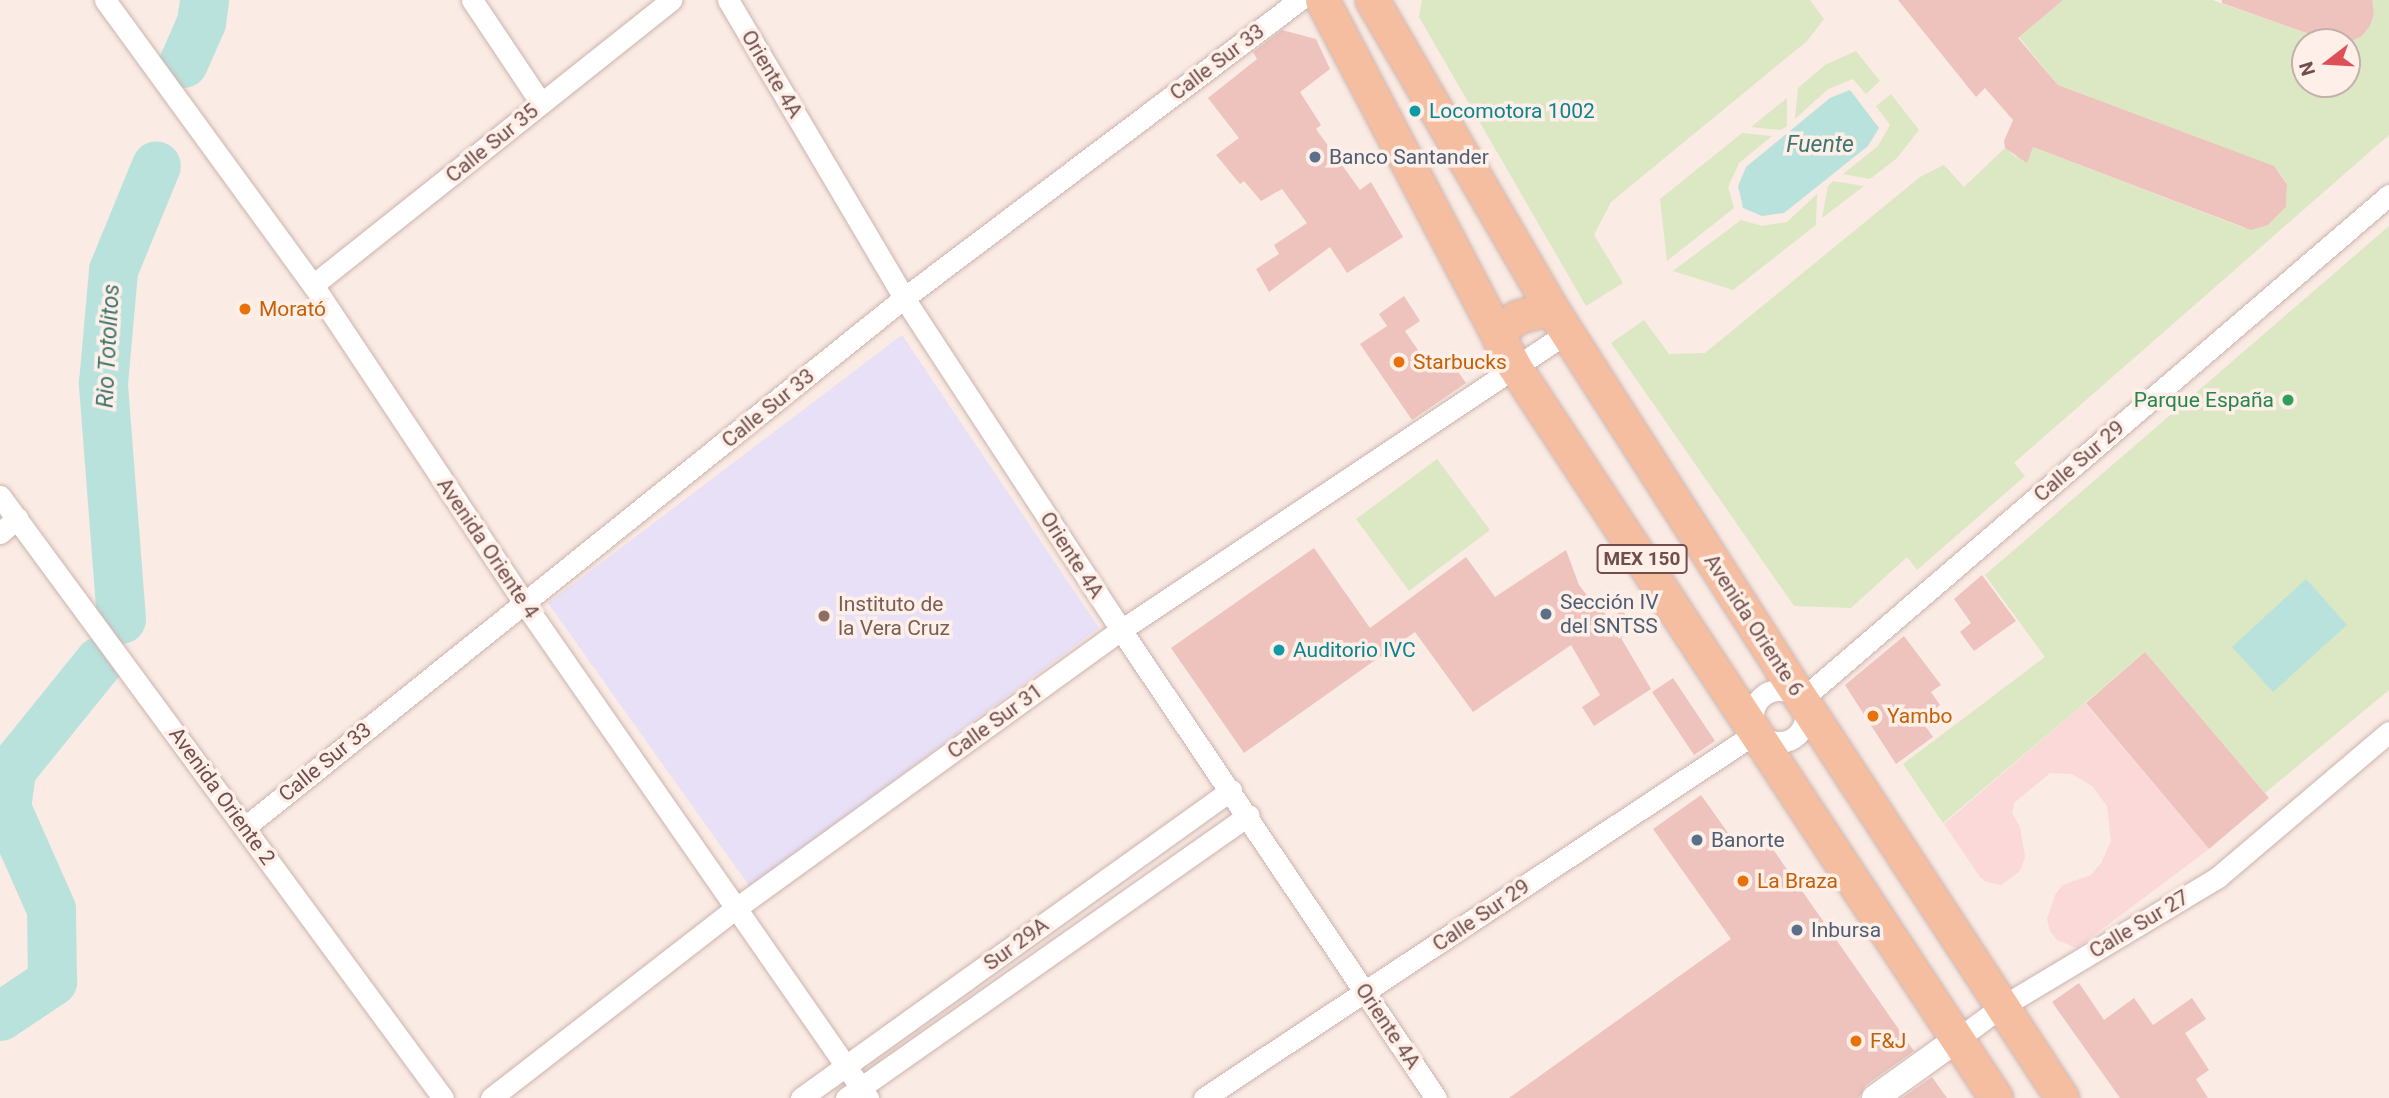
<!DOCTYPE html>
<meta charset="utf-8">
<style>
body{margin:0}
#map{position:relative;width:2389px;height:1098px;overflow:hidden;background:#faebe4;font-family:Roboto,sans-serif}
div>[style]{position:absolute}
.commercial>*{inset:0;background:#fad9d8}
.education>*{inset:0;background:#e8e0f7}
.green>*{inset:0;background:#dce7c3}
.water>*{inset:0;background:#bae2dd}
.river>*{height:49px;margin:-24.5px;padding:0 24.5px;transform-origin:24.5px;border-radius:24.5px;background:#bae2dd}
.building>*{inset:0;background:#eec3bd}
.roads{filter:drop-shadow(0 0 2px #cdb3ae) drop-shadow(0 0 2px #cdb3ae)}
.minor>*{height:21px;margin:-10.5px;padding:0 10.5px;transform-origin:10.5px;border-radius:10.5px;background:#fff}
.minor>.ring{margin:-10.5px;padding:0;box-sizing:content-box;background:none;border:21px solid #fff;border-radius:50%}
.tertiary>*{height:26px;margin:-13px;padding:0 13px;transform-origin:13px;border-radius:13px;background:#fff}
.primary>*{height:33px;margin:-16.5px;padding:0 16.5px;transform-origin:16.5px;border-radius:16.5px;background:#f5bea0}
.dots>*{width:19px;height:19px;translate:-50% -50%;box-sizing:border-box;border:4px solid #fef0e9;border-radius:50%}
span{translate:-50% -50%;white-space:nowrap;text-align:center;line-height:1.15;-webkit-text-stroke:7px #fef0e9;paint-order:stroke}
.shield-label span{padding:2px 5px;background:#fef0e9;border:2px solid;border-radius:5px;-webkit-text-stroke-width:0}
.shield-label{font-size:19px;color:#714e4b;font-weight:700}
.street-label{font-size:21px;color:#714e4b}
.culture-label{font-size:21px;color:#0d838f}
.left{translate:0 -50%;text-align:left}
.service-label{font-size:21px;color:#4e5e75}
.food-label{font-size:21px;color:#c56008}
.leisure-label{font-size:21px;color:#27864d}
.right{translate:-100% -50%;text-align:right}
.education-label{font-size:21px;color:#785e54}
.water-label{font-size:23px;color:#407670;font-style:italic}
.north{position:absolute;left:2291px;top:28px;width:70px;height:70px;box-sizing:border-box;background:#fef0e9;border:2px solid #c6afaa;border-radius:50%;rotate:253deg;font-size:19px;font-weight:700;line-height:28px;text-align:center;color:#714e4b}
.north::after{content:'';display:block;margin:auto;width:24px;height:32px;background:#dd5058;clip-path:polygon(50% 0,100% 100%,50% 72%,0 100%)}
</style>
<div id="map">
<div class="commercial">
<i style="clip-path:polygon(2085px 703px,2209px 849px,2077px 948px,2057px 940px,2050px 931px,2047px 919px,2056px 893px,2063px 885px,2091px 875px,2101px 863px,2111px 841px,2107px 806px,2092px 786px,2072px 774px,2050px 773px,2014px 803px,2012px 813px,2020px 827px,2025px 857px,2020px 871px,2001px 885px,1986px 882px,1980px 877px,1944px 824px)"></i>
</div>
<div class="education">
<i style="clip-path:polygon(902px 335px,1099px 628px,750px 887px,548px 603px)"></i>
</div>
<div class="green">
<i style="clip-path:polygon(1422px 0,1810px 0,1824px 19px,1807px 41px,1611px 202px,1594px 235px,1623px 283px,1586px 306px,1419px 17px)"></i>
<i style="clip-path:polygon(2063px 0,2212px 0,2332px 42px,2305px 42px,2305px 84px,2347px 84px,2347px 43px,2361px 37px,2370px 26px,2374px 14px,2371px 0,2389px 0,2389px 135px,2014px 463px,2025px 476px,1917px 570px,1907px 557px,1851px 608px,1794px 606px,1611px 343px,1644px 320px,1669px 354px,1705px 353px,1920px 177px,1944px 165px,1964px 187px,2005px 148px,2016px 157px,2029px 153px,2033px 147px,2244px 228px,2268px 225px,2286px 207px,2287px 183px,2275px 167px,2058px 85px,2019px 37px)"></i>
<i style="clip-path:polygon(1856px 51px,1880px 81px,1866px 94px,1853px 79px,1828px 89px,1795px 119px,1798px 88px,1825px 65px)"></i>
<i style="clip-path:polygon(1891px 94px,1919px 130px,1897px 158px,1870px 179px,1843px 174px,1878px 146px,1890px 125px,1876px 106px)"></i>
<i style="clip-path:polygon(1787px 98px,1787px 126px,1781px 130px,1751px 127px)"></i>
<i style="clip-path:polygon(1742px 133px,1772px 136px,1739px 163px,1728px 187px,1734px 208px,1667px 261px,1660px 199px)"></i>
<i style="clip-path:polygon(1833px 181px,1864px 186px,1822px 218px,1828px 186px)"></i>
<i style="clip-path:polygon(1817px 194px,1816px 225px,1733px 290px,1673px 271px,1741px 220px,1762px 226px,1787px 222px)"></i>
<i style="clip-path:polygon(2389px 226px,2389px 690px,2265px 793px,2145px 652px,1943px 823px,1903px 764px,2045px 657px,1985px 575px)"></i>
<i style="clip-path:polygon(1437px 459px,1490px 530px,1409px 591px,1356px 519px)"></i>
</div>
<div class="water">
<i style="clip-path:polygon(1850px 90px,1879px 128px,1868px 146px,1784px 213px,1762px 216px,1743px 208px,1738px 186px,1746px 167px,1830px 98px)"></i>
<i style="clip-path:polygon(2306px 579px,2347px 625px,2273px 692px,2232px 647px)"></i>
</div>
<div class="river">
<i style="left:183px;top:63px;width:45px;rotate:-66.3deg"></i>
<i style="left:201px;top:22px;width:22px;rotate:-82deg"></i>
<i style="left:121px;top:619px;width:237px;rotate:-94.4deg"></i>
<i style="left:103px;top:383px;width:113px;rotate:-84.9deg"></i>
<i style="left:113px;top:270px;width:113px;rotate:-67.7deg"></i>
<i style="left:0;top:1016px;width:63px;rotate:-33.9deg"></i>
<i style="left:52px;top:981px;width:72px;rotate:-90.8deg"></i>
<i style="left:51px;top:909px;width:111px;rotate:-113.8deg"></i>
<i style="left:6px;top:807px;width:37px;rotate:-82deg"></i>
<i style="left:11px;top:770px;width:140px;rotate:-51.1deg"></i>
</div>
<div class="building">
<i style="clip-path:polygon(1898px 0,2063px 0,2018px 38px,2058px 85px,2274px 166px,2287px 184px,2286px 207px,2268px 225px,2251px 230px,2033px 147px,2027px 163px,2005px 148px,2004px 141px,2013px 120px,1985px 88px,1976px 97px)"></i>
<i style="clip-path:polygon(2222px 0,2372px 0,2374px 14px,2370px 26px,2361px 37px,2347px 43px,2332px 42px,2222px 3px)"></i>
<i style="clip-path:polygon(1282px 30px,1316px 39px,1330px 69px,1300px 92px,1321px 125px,1316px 129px,1360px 190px,1371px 182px,1403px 237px,1347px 273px,1330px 247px,1269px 292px,1256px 269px,1279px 254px,1274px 245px,1307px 223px,1282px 189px,1261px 201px,1244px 181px,1240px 184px,1216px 155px,1239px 138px,1208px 98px,1257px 59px,1253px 52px)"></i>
<i style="clip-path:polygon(1404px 296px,1420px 321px,1405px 331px,1430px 368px,1447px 356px,1466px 383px,1412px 420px,1360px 344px,1387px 326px,1379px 314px)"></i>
<i style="clip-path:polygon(1314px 548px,1370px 628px,1466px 557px,1495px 597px,1566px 550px,1579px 585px,1593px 603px,1610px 617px,1623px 611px,1635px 629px,1621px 638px,1651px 689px,1594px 726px,1582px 707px,1600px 695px,1571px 645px,1473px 712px,1415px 632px,1244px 753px,1171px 648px)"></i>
<i style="clip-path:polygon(1982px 575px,2016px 621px,1974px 651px,1960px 632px,1971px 623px,1954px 599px)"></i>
<i style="clip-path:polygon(1904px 636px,1941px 685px,1931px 692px,1940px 705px,1921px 720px,1933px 737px,1896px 764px,1845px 685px)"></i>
<i style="clip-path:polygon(2145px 652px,2269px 798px,2209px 849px,2086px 703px)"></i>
<i style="clip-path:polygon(1673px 678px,1715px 741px,1694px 755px,1652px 692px)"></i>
<i style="clip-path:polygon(1701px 795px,1741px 851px,1763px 835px,1914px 1051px,1866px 1085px,1859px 1098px,1509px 1098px,1731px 939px,1653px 829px)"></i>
<i style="clip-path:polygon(2079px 983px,2104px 1020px,2134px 998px,2153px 1025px,2192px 998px,2206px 1019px,2185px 1033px,2209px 1070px,2196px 1079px,2208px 1098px,2120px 1098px,2052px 1002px)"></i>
<i style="clip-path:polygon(1932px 1077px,1947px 1098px,1902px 1098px)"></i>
</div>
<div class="roads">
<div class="minor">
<i style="left:105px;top:0;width:353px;rotate:53.9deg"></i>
<i style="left:313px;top:285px;width:382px;rotate:56.4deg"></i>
<i style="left:524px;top:603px;width:603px;rotate:55.2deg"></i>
<i style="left:472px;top:0;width:124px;rotate:56.2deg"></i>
<i style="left:728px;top:0;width:346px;rotate:59.4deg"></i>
<i style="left:904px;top:298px;width:397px;rotate:56.8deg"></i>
<i style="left:1121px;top:630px;width:564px;rotate:56.06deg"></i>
<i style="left:313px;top:285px;width:458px;rotate:-38.5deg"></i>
<i style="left:0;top:496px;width:747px;rotate:53.65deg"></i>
<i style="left:0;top:533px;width:23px;rotate:-41deg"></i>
<i class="ring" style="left:1753px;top:690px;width:31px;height:31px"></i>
<i style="left:1802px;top:699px;width:774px;rotate:-40.65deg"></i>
<i style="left:245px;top:827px;width:845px;rotate:-38.76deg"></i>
<i style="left:904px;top:298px;width:496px;rotate:-37deg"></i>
<i style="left:1956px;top:1040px;width:56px;rotate:-36.3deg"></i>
<i style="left:2001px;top:1007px;width:253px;rotate:-30.9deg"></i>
<i style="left:2218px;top:877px;width:224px;rotate:-40.3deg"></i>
<i style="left:491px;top:1098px;width:309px;rotate:-37.8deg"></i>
<i style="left:735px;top:909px;width:476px;rotate:-35.9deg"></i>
<i style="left:1121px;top:630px;width:537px;rotate:-33.69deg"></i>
<i style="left:801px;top:1098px;width:529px;rotate:-35.61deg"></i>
<i style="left:846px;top:1098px;width:492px;rotate:-35.1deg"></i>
<i style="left:1204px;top:1098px;width:663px;rotate:-33.5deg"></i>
</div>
<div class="tertiary">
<i style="left:1875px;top:1098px;width:100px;rotate:-35.6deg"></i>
</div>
<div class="primary">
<i style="left:1322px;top:0;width:413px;rotate:62.3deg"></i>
<i style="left:1514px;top:366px;width:876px;rotate:56.64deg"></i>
<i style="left:1372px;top:0;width:356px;rotate:59.8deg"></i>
<i style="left:1551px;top:308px;width:424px;rotate:57.4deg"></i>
<i style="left:1779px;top:665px;width:517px;rotate:56.83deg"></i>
<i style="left:1499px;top:339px;width:15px;rotate:-62deg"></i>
<i style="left:1506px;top:326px;width:14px;rotate:-39deg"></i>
<i style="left:1517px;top:317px;width:35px;rotate:-15deg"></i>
</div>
</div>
<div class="dots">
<i style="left:1415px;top:111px;background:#0f9aa8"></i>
<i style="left:1315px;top:157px;background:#5c6f8a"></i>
<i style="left:245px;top:309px;background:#e8710a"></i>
<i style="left:1399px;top:362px;background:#e8710a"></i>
<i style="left:2288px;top:400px;background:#2e9e5b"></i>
<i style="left:1546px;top:614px;background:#5c6f8a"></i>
<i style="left:824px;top:616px;background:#8d6e63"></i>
<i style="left:1279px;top:650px;background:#0f9aa8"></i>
<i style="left:1873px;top:716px;background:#e8710a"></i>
<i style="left:1697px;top:840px;background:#5c6f8a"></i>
<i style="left:1743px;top:881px;background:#e8710a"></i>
<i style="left:1797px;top:930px;background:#5c6f8a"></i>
<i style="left:1856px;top:1041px;background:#e8710a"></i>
</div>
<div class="shield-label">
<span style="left:1642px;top:559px">MEX 150</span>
</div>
<div class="street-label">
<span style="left:1217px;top:62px;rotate:-37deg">Calle Sur 33</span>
<span style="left:772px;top:74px;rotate:59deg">Oriente 4A</span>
<span style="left:492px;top:143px;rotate:-39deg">Calle Sur 35</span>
<span style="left:768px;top:408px;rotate:-39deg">Calle Sur 33</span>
<span style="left:2079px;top:461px;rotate:-41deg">Calle Sur 29</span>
<span style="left:488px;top:548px;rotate:56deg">Avenida Oriente 4</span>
<span style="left:1072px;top:555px;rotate:57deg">Oriente 4A</span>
<span style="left:1754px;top:625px;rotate:57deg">Avenida Oriente 6</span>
<span style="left:995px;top:721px;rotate:-36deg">Calle Sur 31</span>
<span style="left:325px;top:762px;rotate:-39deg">Calle Sur 33</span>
<span style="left:222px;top:796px;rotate:54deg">Avenida Oriente 2</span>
<span style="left:1481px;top:915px;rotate:-34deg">Calle Sur 29</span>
<span style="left:2139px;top:924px;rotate:-31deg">Calle Sur 27</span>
<span style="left:1016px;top:944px;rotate:-36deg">Sur 29A</span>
<span style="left:1388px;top:1026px;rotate:56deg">Oriente 4A</span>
</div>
<div class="culture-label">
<span class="left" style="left:1429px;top:111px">Locomotora 1002</span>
<span class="left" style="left:1293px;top:650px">Auditorio IVC</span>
</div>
<div class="service-label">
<span class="left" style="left:1329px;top:157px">Banco Santander</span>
<span class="left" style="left:1560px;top:614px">Sección IV<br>del SNTSS</span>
<span class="left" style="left:1711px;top:840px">Banorte</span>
<span class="left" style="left:1811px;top:930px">Inbursa</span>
</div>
<div class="food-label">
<span class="left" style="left:259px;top:309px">Morató</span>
<span class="left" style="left:1413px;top:362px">Starbucks</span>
<span class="left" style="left:1887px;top:716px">Yambo</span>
<span class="left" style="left:1757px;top:881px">La Braza</span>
<span class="left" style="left:1870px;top:1041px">F&amp;J</span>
</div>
<div class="leisure-label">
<span class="right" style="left:2274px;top:400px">Parque España</span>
</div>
<div class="education-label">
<span class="left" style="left:838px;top:616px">Instituto de<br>la Vera Cruz</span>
</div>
<div class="water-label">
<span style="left:1820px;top:145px">Fuente</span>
<span style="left:109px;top:346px;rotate:-87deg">Rio Totolitos</span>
</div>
<div class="north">N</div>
</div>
